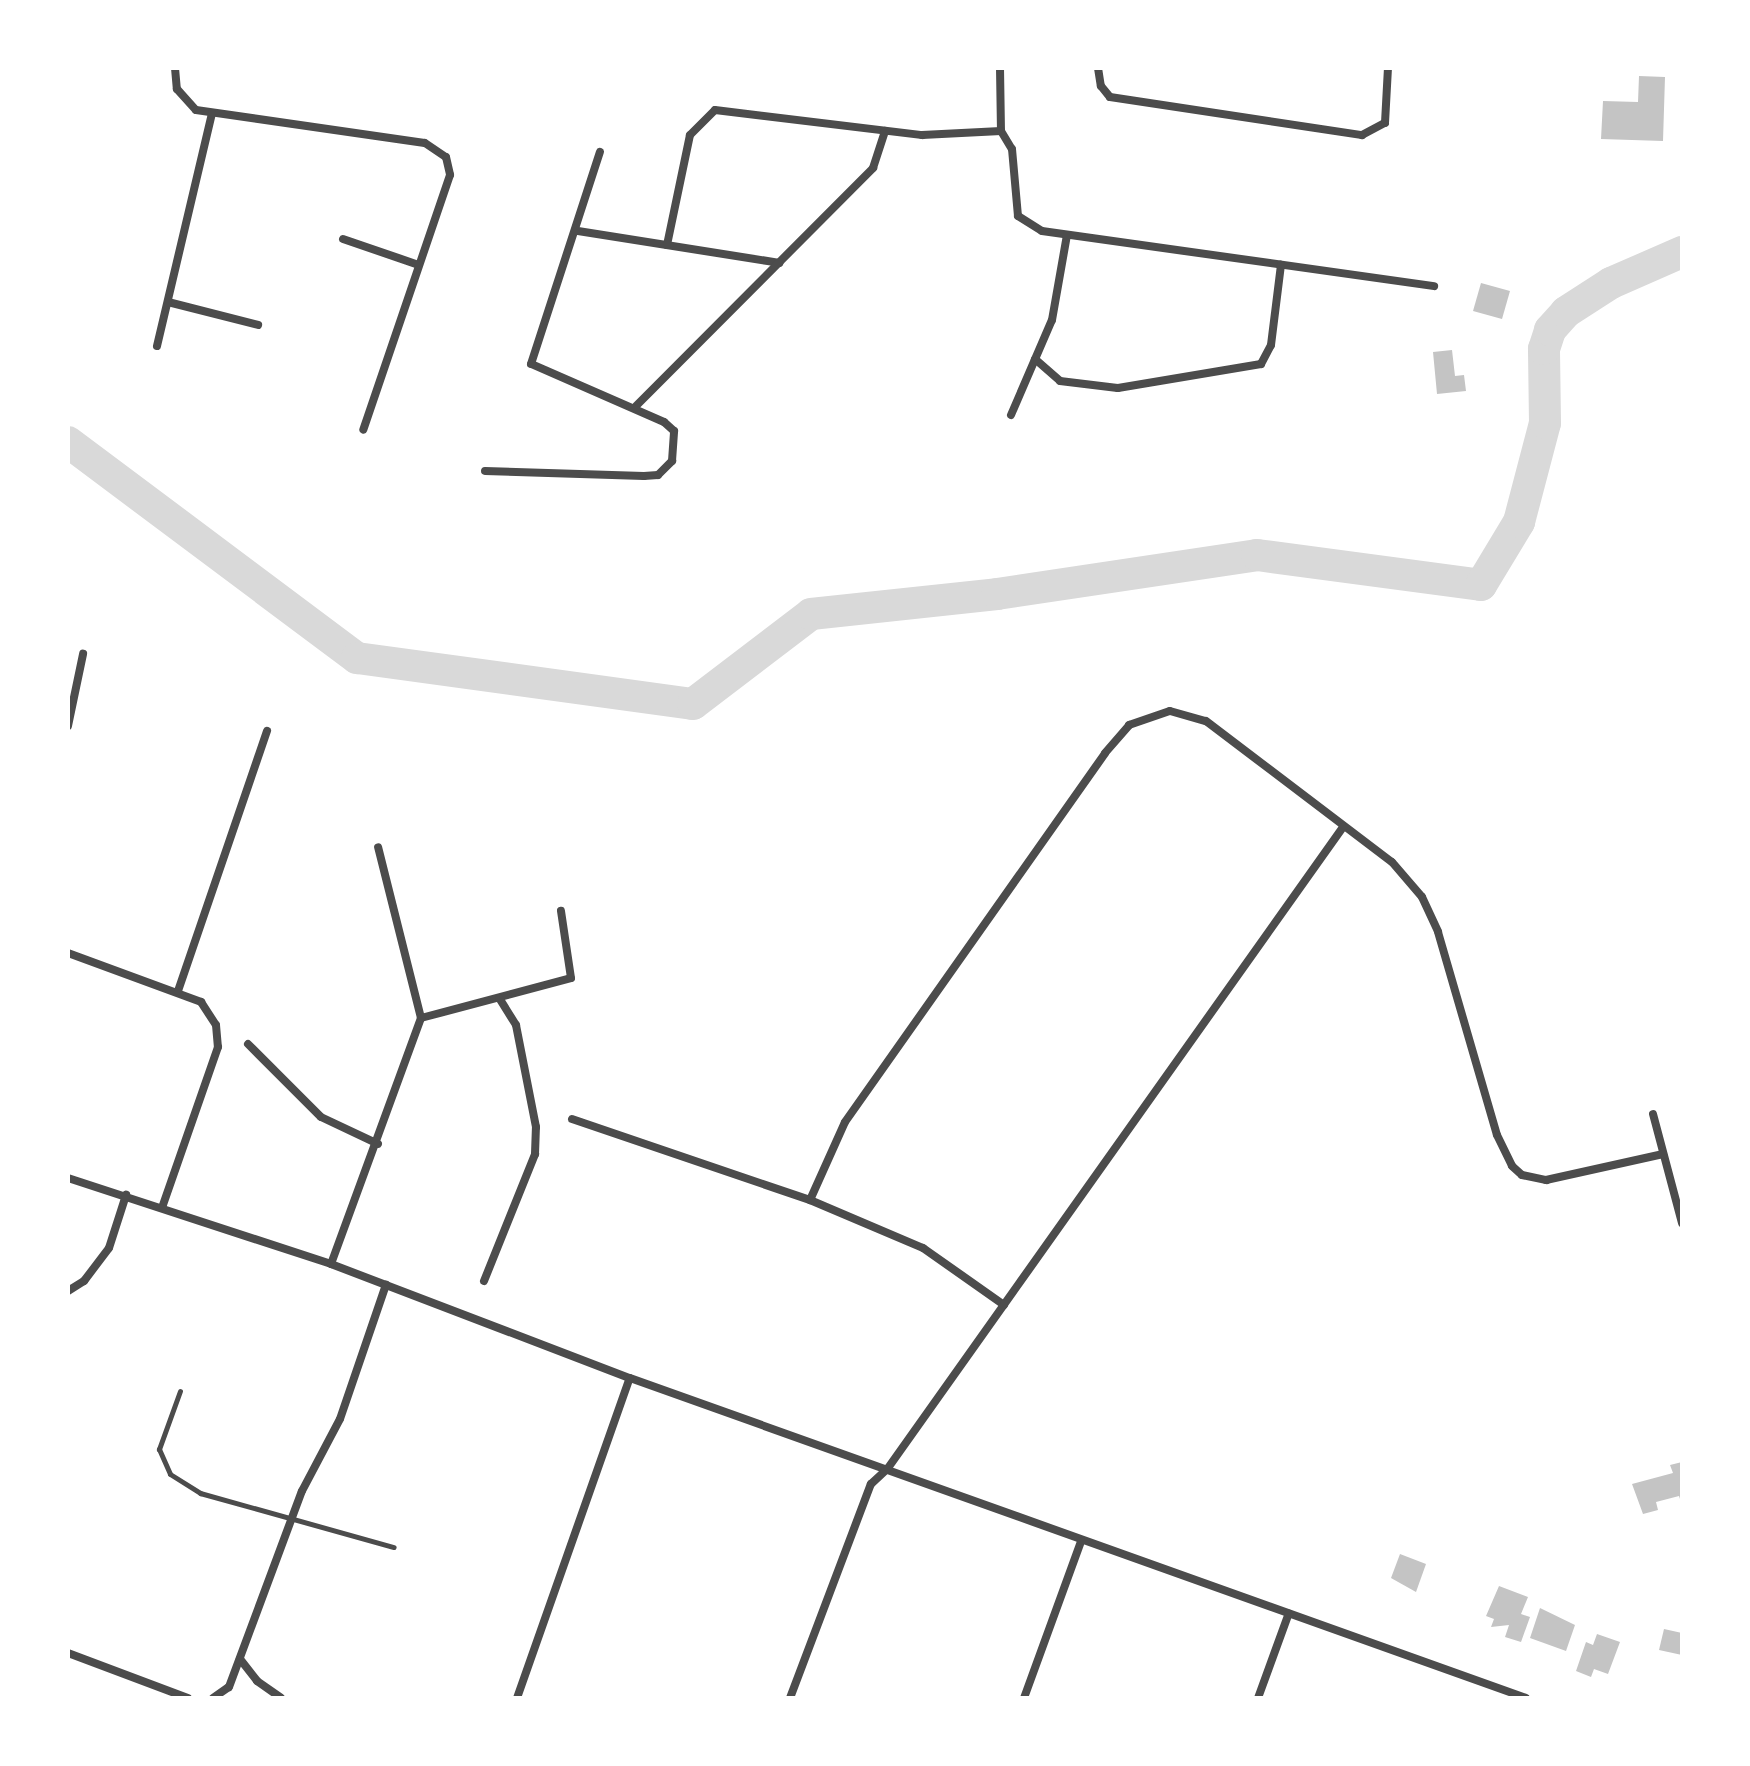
<!DOCTYPE html>
<style>
body{margin:0}
#map{position:relative;width:1750px;height:1766px;overflow:hidden;background:#fff;font-family:"Titillium Web",sans-serif}
div>[style]{position:absolute}
.river>*{height:32px;margin:-16px;padding:0 16px;transform-origin:16px;border-radius:16px;background:#d9d9d9}
.building>*{inset:0;background:#c4c4c4}
.service>*{height:5px;margin:-2.5px;padding:0 2.5px;transform-origin:2.5px;border-radius:2.5px;background:#4c4c4c}
.minor>*{height:8px;margin:-4px;padding:0 4px;transform-origin:4px;border-radius:4px;background:#4c4c4c}
span{translate:-50% -50%;white-space:nowrap;text-align:center;line-height:1.15;-webkit-text-stroke:6px #fff;paint-order:stroke}
.frame{position:absolute;inset:0;border:70px solid #fff;pointer-events:none}
</style>
<div id="map">
<div class="river">
<i style="left:68px;top:442px;width:361px;rotate:36.8deg"></i>
<i style="left:357px;top:658px;width:339px;rotate:7.8deg"></i>
<i style="left:693px;top:704px;width:148px;rotate:-37.3deg"></i>
<i style="left:811px;top:614px;width:187px;rotate:-6.1deg"></i>
<i style="left:997px;top:594px;width:263px;rotate:-8.5deg"></i>
<i style="left:1257px;top:555px;width:226px;rotate:7.6deg"></i>
<i style="left:1481px;top:585px;width:74px;rotate:-58.9deg"></i>
<i style="left:1519px;top:522px;width:102px;rotate:-75.3deg"></i>
<i style="left:1545px;top:423px;width:74px;rotate:-90.8deg"></i>
<i style="left:1544px;top:349px;width:20px;rotate:-72deg"></i>
<i style="left:1550px;top:330px;width:24px;rotate:-48deg"></i>
<i style="left:1566px;top:312px;width:54px;rotate:-32.8deg"></i>
<i style="left:1611px;top:283px;width:77px;rotate:-23.6deg"></i>
</div>
<div class="building">
<i style="clip-path:polygon(1639px 76px,1665px 77px,1663px 141px,1601px 139px,1603px 101px,1638px 102px)"></i>
<i style="clip-path:polygon(1481px 283px,1510px 291px,1502px 319px,1473px 311px)"></i>
<i style="clip-path:polygon(1452px 350px,1455px 376px,1464px 375px,1466px 391px,1437px 394px,1433px 352px)"></i>
<i style="clip-path:polygon(1682px 1462px,1682px 1505px,1679px 1496px,1656px 1502px,1658px 1510px,1643px 1514px,1632px 1484px,1673px 1473px,1670px 1465px)"></i>
<i style="clip-path:polygon(1400px 1554px,1426px 1564px,1416px 1592px,1391px 1578px)"></i>
<i style="clip-path:polygon(1499px 1586px,1528px 1597px,1521px 1614px,1530px 1617px,1521px 1642px,1505px 1637px,1509px 1625px,1491px 1627px,1494px 1619px,1486px 1616px)"></i>
<i style="clip-path:polygon(1540px 1608px,1575px 1625px,1566px 1651px,1530px 1638px)"></i>
<i style="clip-path:polygon(1664px 1629px,1682px 1633px,1682px 1655px,1659px 1650px)"></i>
<i style="clip-path:polygon(1597px 1634px,1620px 1642px,1608px 1674px,1594px 1669px,1591px 1677px,1576px 1671px,1586px 1642px,1593px 1645px)"></i>
</div>
<div class="service">
<i style="left:180px;top:1391px;width:62px;rotate:109.9deg"></i>
<i style="left:159px;top:1449px;width:27px;rotate:66deg"></i>
<i style="left:170px;top:1474px;width:36px;rotate:32deg"></i>
<i style="left:200px;top:1493px;width:201px;rotate:15.6deg"></i>
</div>
<div class="minor">
<i style="left:175px;top:68px;width:21px;rotate:85deg"></i>
<i style="left:177px;top:89px;width:28px;rotate:48deg"></i>
<i style="left:196px;top:110px;width:231px;rotate:8.2deg"></i>
<i style="left:425px;top:143px;width:25px;rotate:34deg"></i>
<i style="left:446px;top:157px;width:18px;rotate:77deg"></i>
<i style="left:450px;top:175px;width:269px;rotate:108.8deg"></i>
<i style="left:1000px;top:68px;width:63px;rotate:89.1deg"></i>
<i style="left:1098px;top:68px;width:18px;rotate:81deg"></i>
<i style="left:1101px;top:86px;width:14px;rotate:51deg"></i>
<i style="left:1110px;top:97px;width:255px;rotate:8.6deg"></i>
<i style="left:1362px;top:135px;width:26px;rotate:-28deg"></i>
<i style="left:1385px;top:123px;width:55px;rotate:-86.9deg"></i>
<i style="left:1001px;top:131px;width:21px;rotate:59deg"></i>
<i style="left:1012px;top:149px;width:67px;rotate:84.9deg"></i>
<i style="left:1018px;top:216px;width:28px;rotate:32deg"></i>
<i style="left:1042px;top:231px;width:396px;rotate:8deg"></i>
<i style="left:578px;top:231px;width:204px;rotate:9deg"></i>
<i style="left:343px;top:239px;width:80px;rotate:18.9deg"></i>
<i style="left:667px;top:245px;width:112px;rotate:-78.2deg"></i>
<i style="left:690px;top:135px;width:35px;rotate:-45deg"></i>
<i style="left:715px;top:110px;width:209px;rotate:6.9deg"></i>
<i style="left:922px;top:135px;width:79px;rotate:-2.9deg"></i>
<i style="left:168px;top:302px;width:93px;rotate:14.3deg"></i>
<i style="left:157px;top:346px;width:239px;rotate:-76.7deg"></i>
<i style="left:1035px;top:359px;width:33px;rotate:41deg"></i>
<i style="left:1060px;top:381px;width:58px;rotate:6.9deg"></i>
<i style="left:1118px;top:388px;width:145px;rotate:-9.5deg"></i>
<i style="left:1261px;top:364px;width:21px;rotate:-62deg"></i>
<i style="left:1271px;top:345px;width:81px;rotate:-82.9deg"></i>
<i style="left:636px;top:406px;width:336px;rotate:-45.1deg"></i>
<i style="left:873px;top:168px;width:39px;rotate:-72deg"></i>
<i style="left:1011px;top:415px;width:103px;rotate:-66.7deg"></i>
<i style="left:1052px;top:320px;width:86px;rotate:-80deg"></i>
<i style="left:485px;top:471px;width:159px;rotate:1.8deg"></i>
<i style="left:644px;top:476px;width:14px;rotate:-4deg"></i>
<i style="left:658px;top:475px;width:20px;rotate:-45deg"></i>
<i style="left:672px;top:461px;width:30px;rotate:-86deg"></i>
<i style="left:674px;top:431px;width:13px;rotate:-138deg"></i>
<i style="left:664px;top:422px;width:145px;rotate:-156.4deg"></i>
<i style="left:531px;top:364px;width:223px;rotate:-72deg"></i>
<i style="left:68px;top:726px;width:74px;rotate:-78.2deg"></i>
<i style="left:68px;top:953px;width:142px;rotate:20.2deg"></i>
<i style="left:201px;top:1002px;width:27px;rotate:57deg"></i>
<i style="left:216px;top:1025px;width:22px;rotate:85deg"></i>
<i style="left:218px;top:1047px;width:170px;rotate:109.2deg"></i>
<i style="left:178px;top:991px;width:275px;rotate:-71.1deg"></i>
<i style="left:421px;top:1018px;width:155px;rotate:-14.9deg"></i>
<i style="left:571px;top:978px;width:68px;rotate:-98.5deg"></i>
<i style="left:248px;top:1044px;width:103px;rotate:45deg"></i>
<i style="left:321px;top:1117px;width:63px;rotate:25.3deg"></i>
<i style="left:1653px;top:1114px;width:113px;rotate:75.1deg"></i>
<i style="left:572px;top:1119px;width:251px;rotate:18.8deg"></i>
<i style="left:810px;top:1200px;width:123px;rotate:23deg"></i>
<i style="left:923px;top:1248px;width:99px;rotate:35.1deg"></i>
<i style="left:68px;top:1178px;width:277px;rotate:18.1deg"></i>
<i style="left:331px;top:1264px;width:320px;rotate:20.9deg"></i>
<i style="left:630px;top:1378px;width:951px;rotate:19.65deg"></i>
<i style="left:810px;top:1200px;width:85px;rotate:-65.8deg"></i>
<i style="left:845px;top:1122px;width:451px;rotate:-54.8deg"></i>
<i style="left:1105px;top:753px;width:37px;rotate:-49deg"></i>
<i style="left:1129px;top:725px;width:43px;rotate:-18.9deg"></i>
<i style="left:1170px;top:711px;width:37px;rotate:16deg"></i>
<i style="left:1206px;top:721px;width:233px;rotate:37.2deg"></i>
<i style="left:1392px;top:862px;width:46px;rotate:49.4deg"></i>
<i style="left:1422px;top:897px;width:38px;rotate:65deg"></i>
<i style="left:1438px;top:932px;width:211px;rotate:73.8deg"></i>
<i style="left:1497px;top:1135px;width:34px;rotate:64deg"></i>
<i style="left:1512px;top:1166px;width:13px;rotate:42deg"></i>
<i style="left:1522px;top:1175px;width:25px;rotate:12deg"></i>
<i style="left:1546px;top:1180px;width:120px;rotate:-12.5deg"></i>
<i style="left:331px;top:1264px;width:262px;rotate:-69.9deg"></i>
<i style="left:421px;top:1018px;width:176px;rotate:-104.1deg"></i>
<i style="left:484px;top:1281px;width:137px;rotate:-68.1deg"></i>
<i style="left:535px;top:1154px;width:27px;rotate:-88deg"></i>
<i style="left:536px;top:1127px;width:104px;rotate:-101.1deg"></i>
<i style="left:516px;top:1025px;width:31px;rotate:-122deg"></i>
<i style="left:68px;top:1291px;width:19px;rotate:-32deg"></i>
<i style="left:84px;top:1281px;width:41px;rotate:-52.9deg"></i>
<i style="left:109px;top:1248px;width:56px;rotate:-72.2deg"></i>
<i style="left:68px;top:1653px;width:128px;rotate:20.6deg"></i>
<i style="left:240px;top:1659px;width:28px;rotate:52deg"></i>
<i style="left:257px;top:1681px;width:29px;rotate:35deg"></i>
<i style="left:213px;top:1698px;width:19px;rotate:-35deg"></i>
<i style="left:229px;top:1687px;width:209px;rotate:-69.6deg"></i>
<i style="left:302px;top:1491px;width:81px;rotate:-62.2deg"></i>
<i style="left:340px;top:1419px;width:142px;rotate:-71.1deg"></i>
<i style="left:517px;top:1698px;width:339px;rotate:-70.6deg"></i>
<i style="left:790px;top:1698px;width:229px;rotate:-69.3deg"></i>
<i style="left:871px;top:1484px;width:23px;rotate:-43deg"></i>
<i style="left:888px;top:1468px;width:786px;rotate:-54.63deg"></i>
<i style="left:1024px;top:1698px;width:167px;rotate:-70deg"></i>
<i style="left:1258px;top:1698px;width:90px;rotate:-70deg"></i>
</div>
<div class="frame"></div>
</div>
